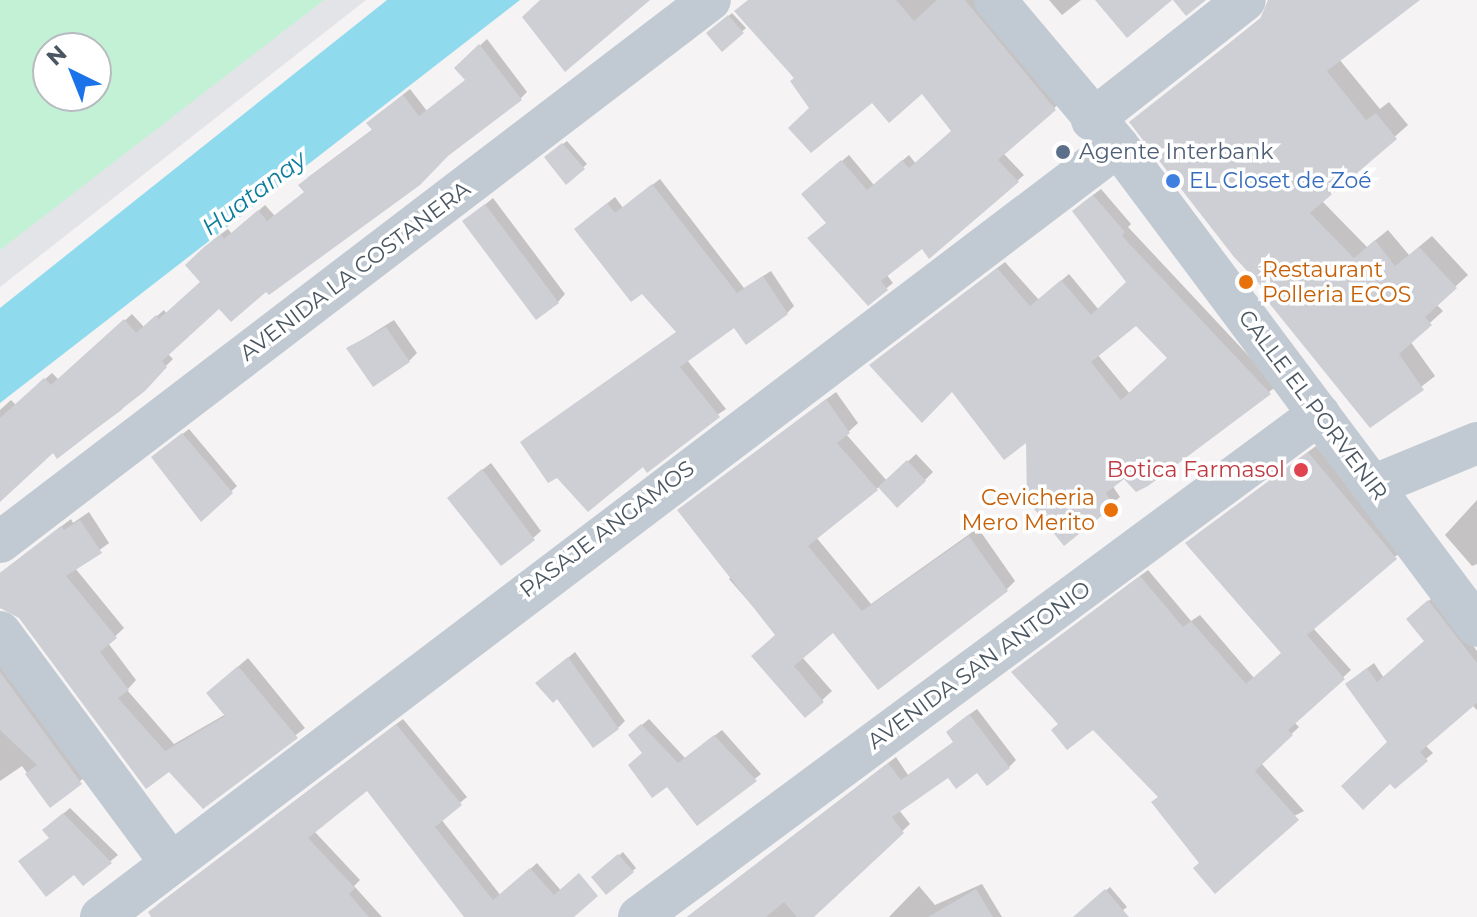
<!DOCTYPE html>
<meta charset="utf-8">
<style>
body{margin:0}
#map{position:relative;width:1477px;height:917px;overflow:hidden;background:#f5f3f3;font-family:Montserrat,sans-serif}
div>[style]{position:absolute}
.airport>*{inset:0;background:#e2e4e7}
.green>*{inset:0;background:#c3f1d5}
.water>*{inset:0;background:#90daee}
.shadow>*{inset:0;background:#0003}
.building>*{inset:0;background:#cdcfd5}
.minor>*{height:42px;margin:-21px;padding:0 21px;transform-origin:21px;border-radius:21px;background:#c1cad2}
.dots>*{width:22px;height:22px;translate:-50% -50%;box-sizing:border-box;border:4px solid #fff;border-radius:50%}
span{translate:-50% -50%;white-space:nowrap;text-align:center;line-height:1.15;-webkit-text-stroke:7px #fff;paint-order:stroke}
.service-label{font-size:22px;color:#4e5e75}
.left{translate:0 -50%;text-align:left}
.shop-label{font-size:22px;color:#366cbe}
.food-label{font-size:22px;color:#c56008}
.right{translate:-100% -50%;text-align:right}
.street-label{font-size:22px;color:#4a5661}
.health-label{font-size:22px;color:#be3a42}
.water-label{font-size:24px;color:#0c7c9b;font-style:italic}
.north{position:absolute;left:32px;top:32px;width:80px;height:80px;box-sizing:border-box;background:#fff;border:2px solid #b7bbc0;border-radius:50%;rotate:317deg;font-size:22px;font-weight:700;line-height:32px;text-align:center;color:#4a5661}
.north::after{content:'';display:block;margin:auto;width:28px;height:36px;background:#1a73e8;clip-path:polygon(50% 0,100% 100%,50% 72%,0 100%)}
</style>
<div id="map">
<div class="airport">
<i style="clip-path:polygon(evenodd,0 0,366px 0,0 287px,0 0,48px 48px,96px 48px,96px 96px,48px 96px,48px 48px)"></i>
</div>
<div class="green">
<i style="clip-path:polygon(evenodd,0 0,324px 0,0 250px,0 0,48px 48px,96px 48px,96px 96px,48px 96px,48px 48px)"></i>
</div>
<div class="water">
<i style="clip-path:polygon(387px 0,520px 0,0 403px,0 308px)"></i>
</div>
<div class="shadow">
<i style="clip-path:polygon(749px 0,978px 0,1061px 102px,1003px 153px,1024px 175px,930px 256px,923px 247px,886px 274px,893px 283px,868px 303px,810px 188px,849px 155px,874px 185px,909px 155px,916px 164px,954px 130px,922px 91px,811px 108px)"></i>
<i style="clip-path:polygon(1049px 0,1081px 0,1062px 15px)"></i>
<i style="clip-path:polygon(1269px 0,1417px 0,1339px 59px,1380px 109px,1389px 102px,1408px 125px,1322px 201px,1367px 247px,1388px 230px,1409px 255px,1432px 236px,1468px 275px,1436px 304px,1443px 311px,1410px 341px,1435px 376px,1371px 426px,1277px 299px,1132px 122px,1263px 16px)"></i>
<i style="clip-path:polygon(732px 13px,746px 28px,722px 49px,708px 34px)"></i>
<i style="clip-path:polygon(487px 39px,527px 92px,520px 99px,266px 289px,220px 306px,168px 354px,173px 359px,120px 411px,58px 456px,53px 450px,0 498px,0 410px,11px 400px,16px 405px,52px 373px,59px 380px,132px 314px,144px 327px,164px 310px,167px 314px,202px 282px,213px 240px,228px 229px,232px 234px,265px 205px,275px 216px,306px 192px,307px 178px,373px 129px,376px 116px,410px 89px,427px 111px,467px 79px,456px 68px)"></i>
<i style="clip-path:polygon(567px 141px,587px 164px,567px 182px,550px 154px)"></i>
<i style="clip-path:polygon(660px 179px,744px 288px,771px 271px,794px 306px,787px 313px,734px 326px,687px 360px,726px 409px,643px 465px,529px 436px,678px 331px,584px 222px,615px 197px,623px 208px)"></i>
<i style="clip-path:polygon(evenodd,1101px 189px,1131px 224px,1128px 227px,1277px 386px,1147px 484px,1124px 476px,1112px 485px,1120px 497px,1064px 543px,1028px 439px,953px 389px,879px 358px,1005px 262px,1039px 300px,1069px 274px,1099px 310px,1129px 282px,1081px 204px,1101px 189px,1136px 323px,1170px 358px,1130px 394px,1097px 354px,1136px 323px)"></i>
<i style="clip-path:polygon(493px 198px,565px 294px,558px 302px,465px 221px)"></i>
<i style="clip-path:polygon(394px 320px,417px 353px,409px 361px,349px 348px)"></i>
<i style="clip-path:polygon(836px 392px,858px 423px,846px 434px,887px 481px,916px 454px,933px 472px,925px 480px,880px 486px,816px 537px,871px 604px,978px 528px,1015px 581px,1006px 590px,833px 630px,802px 657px,832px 691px,805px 716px,777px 634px,729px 579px,733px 575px,689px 502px)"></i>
<i style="clip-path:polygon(189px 429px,237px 486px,201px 519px,159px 452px)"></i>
<i style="clip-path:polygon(1316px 446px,1403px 550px,1313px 628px,1351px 670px,1294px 722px,1299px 727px,1261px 763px,1304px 811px,1201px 863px,1160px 796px,1093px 728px,1060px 724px,1021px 665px,1148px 570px,1191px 621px,1200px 615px,1254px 678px,1284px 653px,1195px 536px)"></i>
<i style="clip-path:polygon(491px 463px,541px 531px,533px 538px,457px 490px)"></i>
<i style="clip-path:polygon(1477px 500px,1477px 564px,1472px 566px,1445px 535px)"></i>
<i style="clip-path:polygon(89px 512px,109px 543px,75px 568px,124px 628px,108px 643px,136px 680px,127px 690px,174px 744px,226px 714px,217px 685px,248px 658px,305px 728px,203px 807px,21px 616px,0 608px,0 573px,71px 519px,73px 523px)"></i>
<i style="clip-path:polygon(1431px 599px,1438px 599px,1477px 651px,1477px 710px,1472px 705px,1425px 745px,1433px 753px,1426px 759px,1390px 742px,1354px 678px,1374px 663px,1384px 678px,1427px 640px,1414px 613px)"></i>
<i style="clip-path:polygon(0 652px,90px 773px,50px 805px,22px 766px,0 781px)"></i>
<i style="clip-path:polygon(575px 652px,625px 721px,618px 728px,545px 677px)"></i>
<i style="clip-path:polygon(977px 709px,1016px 760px,1009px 767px,948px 775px,899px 810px,910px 824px,811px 917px,687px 917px,896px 757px,908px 775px,955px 741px,955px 725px)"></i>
<i style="clip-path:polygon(403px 719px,467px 797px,441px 819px,501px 896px,537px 863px,578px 910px,571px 917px,469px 917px,367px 788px,314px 831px,360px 880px,354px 886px,382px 917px,154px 917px,157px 905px)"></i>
<i style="clip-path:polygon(649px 719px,685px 758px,722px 730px,761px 774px,697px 823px,637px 729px)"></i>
<i style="clip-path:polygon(70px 808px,118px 855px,84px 883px,50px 837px,51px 824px)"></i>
<i style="clip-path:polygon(623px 852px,636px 868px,608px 891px,595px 876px)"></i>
<i style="clip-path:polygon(982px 884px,1002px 917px,889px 917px,919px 886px,935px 905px)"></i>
<i style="clip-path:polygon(1110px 887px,1127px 907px,1114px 917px,1101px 917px,1090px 905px)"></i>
</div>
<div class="building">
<i style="clip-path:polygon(540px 0,650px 0,565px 72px,522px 17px)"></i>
<i style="clip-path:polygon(748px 0,896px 0,914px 21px,937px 0,965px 0,1056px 110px,998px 160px,1019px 182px,929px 259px,922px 249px,881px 281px,888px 290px,868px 306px,807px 238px,826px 223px,801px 194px,841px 160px,867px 190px,902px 160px,909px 168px,951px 131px,922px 94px,889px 123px,872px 103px,811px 153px,788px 128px,809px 108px,790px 81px,794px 78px,734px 11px)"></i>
<i style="clip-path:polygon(1095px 0,1172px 0,1127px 38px)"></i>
<i style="clip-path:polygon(1173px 0,1206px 0,1186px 16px)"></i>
<i style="clip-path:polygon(1268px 0,1420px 0,1327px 71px,1366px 120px,1376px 113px,1397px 139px,1310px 213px,1354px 258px,1375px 240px,1395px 266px,1419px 247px,1457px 288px,1425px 317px,1432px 325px,1399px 354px,1424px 390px,1370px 428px,1269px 303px,1274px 299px,1234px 257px,1129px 122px,1260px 19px)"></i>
<i style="clip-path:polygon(728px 15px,744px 33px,722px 52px,706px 33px)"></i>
<i style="clip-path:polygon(479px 44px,522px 100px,448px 156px,420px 185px,269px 295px,266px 292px,231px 322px,219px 309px,162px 361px,167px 367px,145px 391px,57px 459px,53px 453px,0 502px,0 418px,44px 378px,51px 385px,124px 319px,136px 333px,156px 315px,159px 319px,200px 282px,185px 265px,204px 247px,221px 234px,224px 239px,258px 210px,267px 221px,304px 192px,298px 185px,372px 130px,366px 123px,403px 95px,419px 116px,465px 80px,454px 68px)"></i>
<i style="clip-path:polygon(562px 143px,585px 169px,566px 185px,544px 157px)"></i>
<i style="clip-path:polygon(652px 184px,737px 293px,763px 276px,788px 314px,746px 345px,734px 328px,680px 367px,720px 417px,647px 473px,643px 467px,588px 512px,557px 478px,548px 483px,520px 442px,676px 332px,642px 294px,631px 302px,574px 229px,607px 203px,615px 213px)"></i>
<i style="clip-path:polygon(evenodd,1093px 195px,1125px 232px,1122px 236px,1271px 394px,1148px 486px,1136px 492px,1124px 479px,1106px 493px,1114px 506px,1064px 546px,1027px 500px,1026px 443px,1004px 460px,952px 392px,922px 423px,869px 365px,997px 268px,1030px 306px,1061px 280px,1091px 315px,1126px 282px,1072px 211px,1093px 195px,1136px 326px,1167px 358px,1121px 400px,1091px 362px,1136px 326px)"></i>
<i style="clip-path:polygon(485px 204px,559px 303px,536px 320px,462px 221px)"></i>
<i style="clip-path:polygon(386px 327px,410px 362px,373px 387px,346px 348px)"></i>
<i style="clip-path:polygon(826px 399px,850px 433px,837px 443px,878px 490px,808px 546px,862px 611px,969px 536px,1008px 591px,878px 690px,833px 633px,794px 666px,824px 702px,805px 718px,751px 656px,775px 635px,677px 510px)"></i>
<i style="clip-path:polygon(182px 433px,233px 493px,201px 522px,151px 457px)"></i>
<i style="clip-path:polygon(1308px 452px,1397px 559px,1307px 635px,1345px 679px,1288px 730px,1293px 735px,1255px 771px,1299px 820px,1215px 894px,1193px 868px,1199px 863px,1151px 802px,1158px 797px,1093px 730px,1067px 750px,1051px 730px,1058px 724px,1011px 672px,1140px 576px,1183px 627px,1191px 621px,1246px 684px,1281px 653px,1185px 543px)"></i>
<i style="clip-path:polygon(907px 460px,926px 481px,897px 508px,878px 487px)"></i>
<i style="clip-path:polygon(482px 469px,535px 540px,501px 566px,447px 498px)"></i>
<i style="clip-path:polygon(80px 520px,102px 553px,66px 576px,117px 638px,100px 652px,129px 690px,118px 698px,165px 751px,225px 716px,206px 693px,238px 666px,298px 738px,203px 809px,169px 772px,146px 789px,19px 618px,0 608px,0 573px,61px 526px,64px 530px)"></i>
<i style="clip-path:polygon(1428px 600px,1477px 663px,1477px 703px,1420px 752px,1428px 761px,1395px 789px,1390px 784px,1363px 810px,1341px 786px,1387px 742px,1345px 684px,1367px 668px,1377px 682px,1424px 641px,1406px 619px)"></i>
<i style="clip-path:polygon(568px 657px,619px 729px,593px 748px,557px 699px,553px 703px,535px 683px)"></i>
<i style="clip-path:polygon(0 672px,82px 784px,50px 808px,25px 774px,37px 765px,0 730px)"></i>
<i style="clip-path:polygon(969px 714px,1010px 768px,987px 786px,977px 773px,956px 789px,948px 778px,892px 817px,904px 833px,814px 917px,797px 917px,784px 902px,766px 917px,687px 917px,888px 763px,901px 780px,953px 742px,946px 732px)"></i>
<i style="clip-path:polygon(396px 724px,462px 805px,435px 827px,493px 900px,530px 868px,554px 895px,579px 873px,598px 896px,574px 917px,464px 917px,367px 791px,308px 838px,355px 888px,349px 894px,369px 917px,151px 917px,148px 912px)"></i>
<i style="clip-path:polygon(641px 724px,678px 763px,714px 735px,757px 781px,697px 826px,667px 787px,652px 798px,628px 765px,642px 753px,628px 735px)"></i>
<i style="clip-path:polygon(63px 813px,112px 863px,83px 886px,74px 875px,46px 897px,18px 861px,49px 838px,42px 830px)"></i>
<i style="clip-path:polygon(618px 854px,634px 872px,606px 895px,591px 877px)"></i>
<i style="clip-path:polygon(976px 889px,993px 917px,928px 917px)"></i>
<i style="clip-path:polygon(1105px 889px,1129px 917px,1073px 917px)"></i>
</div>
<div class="minor">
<i style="left:995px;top:0;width:191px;rotate:49.9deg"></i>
<i style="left:1118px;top:146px;width:599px;rotate:53.21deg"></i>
<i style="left:1092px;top:120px;width:194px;rotate:-38.1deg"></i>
<i style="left:1375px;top:485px;width:110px;rotate:-22.4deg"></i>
<i style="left:0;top:542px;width:893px;rotate:-37.36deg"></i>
<i style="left:0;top:632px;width:286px;rotate:53.5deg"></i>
<i style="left:101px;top:917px;width:1276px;rotate:-37.17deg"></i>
<i style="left:639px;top:917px;width:846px;rotate:-36.49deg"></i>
</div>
<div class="dots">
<i style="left:1063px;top:152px;background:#5c6f8a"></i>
<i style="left:1173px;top:181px;background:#3f7fe0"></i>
<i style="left:1246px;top:282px;background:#e8710a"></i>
<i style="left:1301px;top:470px;background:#e0444e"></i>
<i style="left:1111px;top:510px;background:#e8710a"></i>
</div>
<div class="service-label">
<span class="left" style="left:1079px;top:152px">Agente Interbank</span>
</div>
<div class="shop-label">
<span class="left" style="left:1189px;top:181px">EL Closet de Zoé</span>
</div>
<div class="food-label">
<span class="left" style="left:1262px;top:282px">Restaurant<br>Polleria ECOS</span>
<span class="right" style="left:1095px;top:510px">Cevicheria<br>Mero Merito</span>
</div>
<div class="street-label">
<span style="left:355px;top:271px;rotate:-37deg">AVENIDA LA COSTANERA</span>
<span style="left:1313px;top:405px;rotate:53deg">CALLE EL PORVENIR</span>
<span style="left:607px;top:529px;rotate:-37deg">PASAJE ANGAMOS</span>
<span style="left:979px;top:665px;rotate:-36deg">AVENIDA SAN ANTONIO</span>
</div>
<div class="health-label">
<span class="right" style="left:1285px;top:470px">Botica Farmasol</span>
</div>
<div class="water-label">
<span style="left:254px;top:193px;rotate:-37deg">Huatanay</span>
</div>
<div class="north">N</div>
</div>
